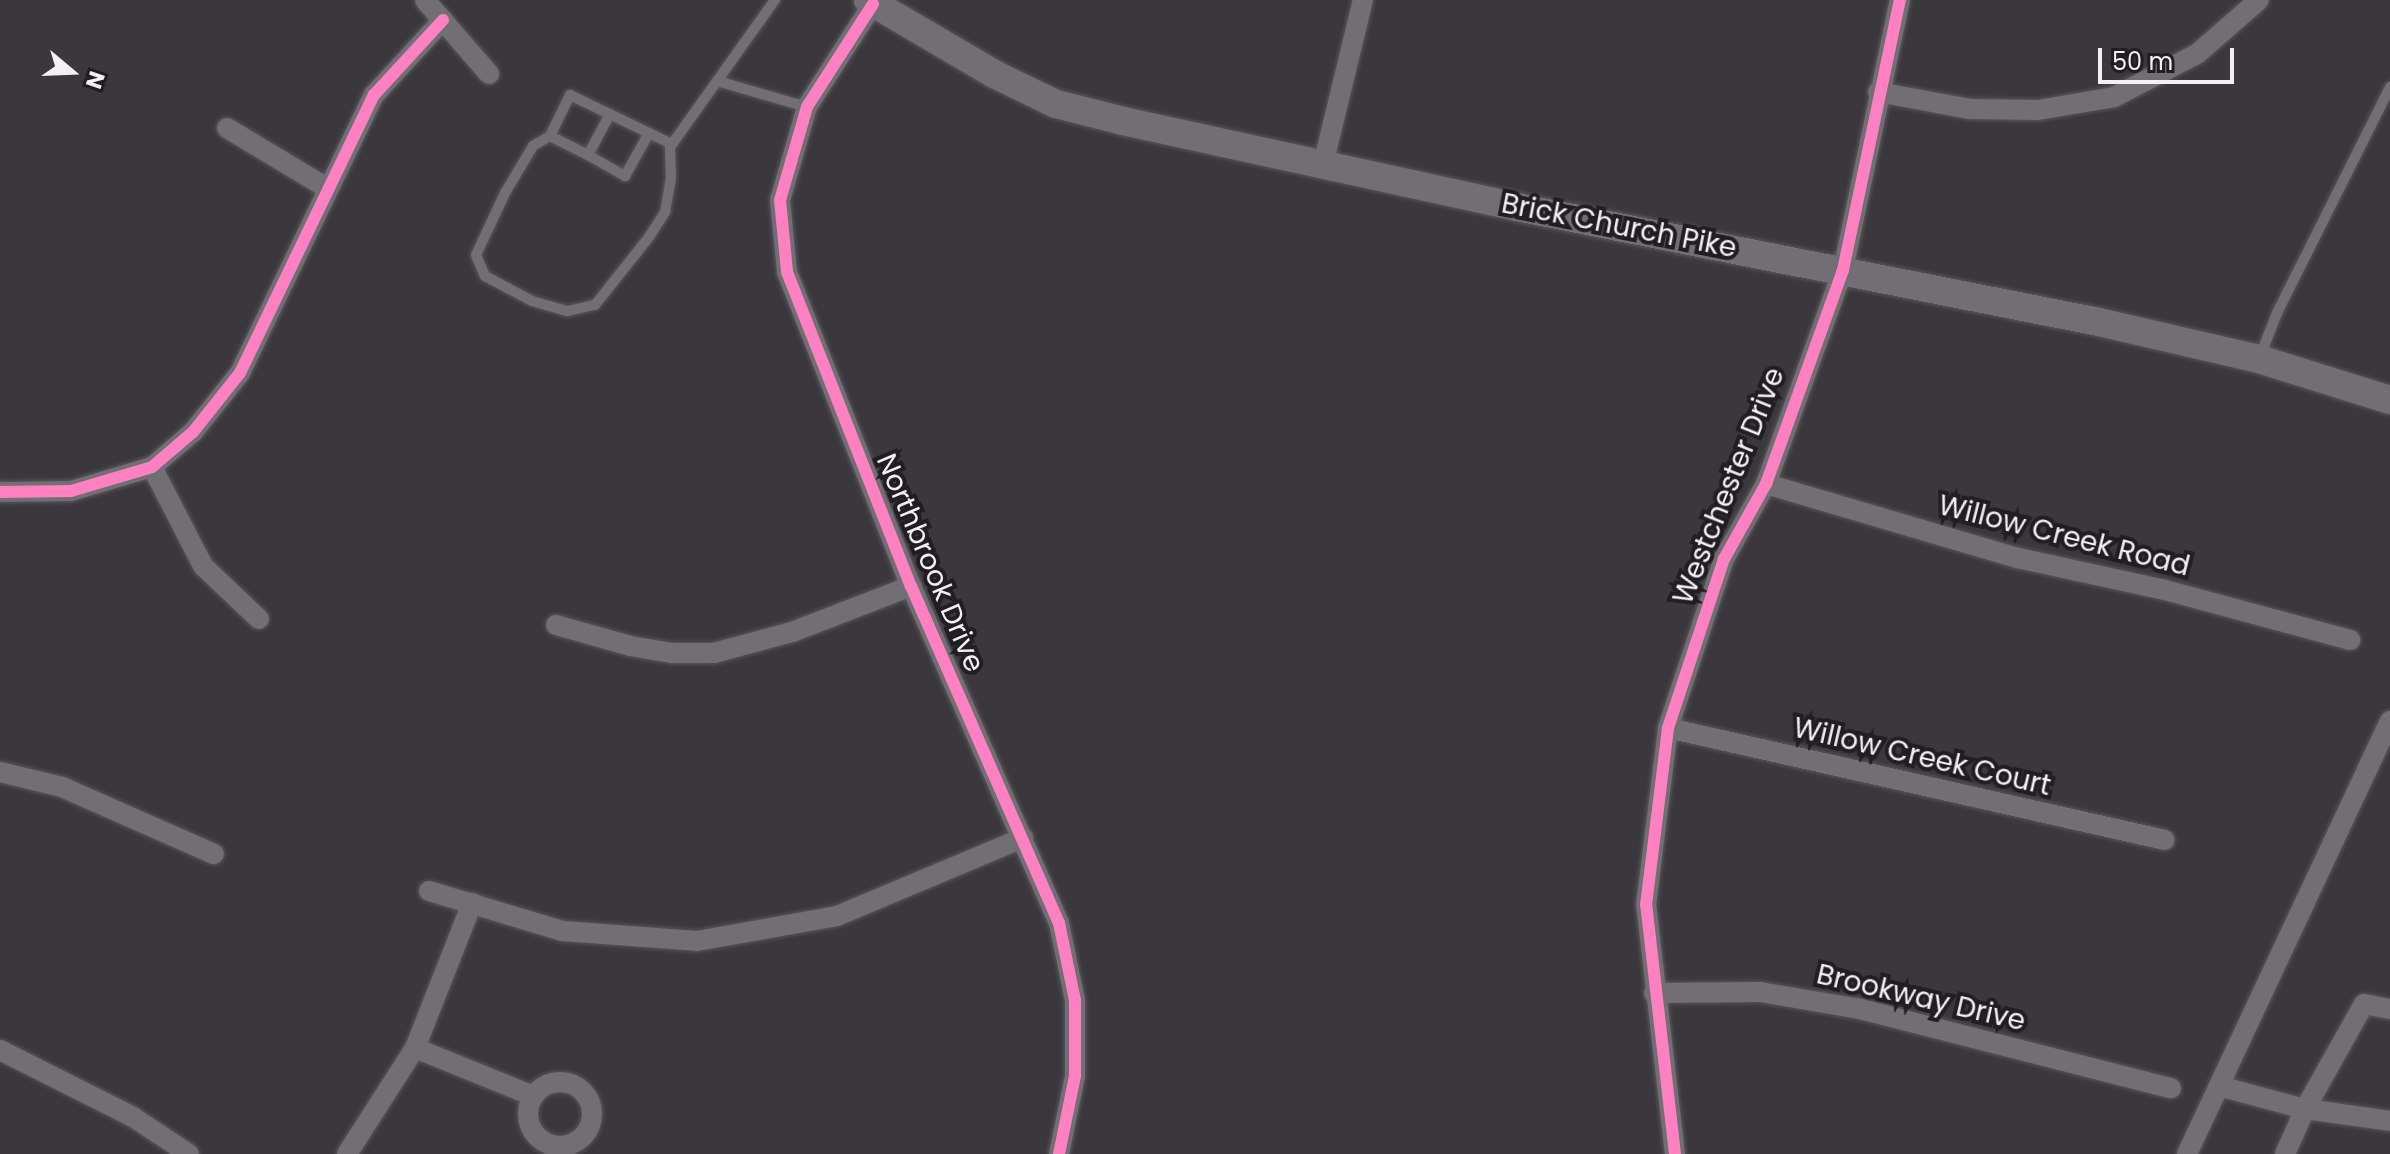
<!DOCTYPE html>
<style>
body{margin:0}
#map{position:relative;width:2390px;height:1154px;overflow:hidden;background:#3a373d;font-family:Poppins,sans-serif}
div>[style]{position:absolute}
.roads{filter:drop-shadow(0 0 2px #58555a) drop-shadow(0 0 2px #58555a)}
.lane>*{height:10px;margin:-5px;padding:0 5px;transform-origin:5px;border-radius:5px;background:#716f73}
.street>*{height:20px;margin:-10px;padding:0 10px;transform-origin:10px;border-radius:10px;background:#716f73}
.street>.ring{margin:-10px;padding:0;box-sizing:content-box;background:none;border:20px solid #716f73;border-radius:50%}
.secondary>*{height:28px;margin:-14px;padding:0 14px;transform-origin:14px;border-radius:14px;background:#716f73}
.cycleway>*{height:12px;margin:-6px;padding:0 6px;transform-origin:6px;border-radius:6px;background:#ff80c0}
span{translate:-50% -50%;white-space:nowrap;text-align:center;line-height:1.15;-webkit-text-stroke:8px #201e22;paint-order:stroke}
.street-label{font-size:28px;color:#f2eff5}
.north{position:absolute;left:32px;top:32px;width:80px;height:80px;-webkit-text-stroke:6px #201e22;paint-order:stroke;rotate:109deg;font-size:22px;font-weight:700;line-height:32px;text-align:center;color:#f2eff5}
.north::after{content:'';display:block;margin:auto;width:28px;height:36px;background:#f2eff5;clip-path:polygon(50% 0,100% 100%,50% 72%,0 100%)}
.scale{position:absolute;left:2098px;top:48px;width:136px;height:36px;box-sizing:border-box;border:4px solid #f2eff5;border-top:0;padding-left:10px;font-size:24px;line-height:28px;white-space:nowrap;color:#f2eff5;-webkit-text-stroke:6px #201e22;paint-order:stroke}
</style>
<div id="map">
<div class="roads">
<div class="lane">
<i style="left:717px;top:81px;width:94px;rotate:16.1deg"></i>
<i style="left:610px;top:114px;width:47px;rotate:118.2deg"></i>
<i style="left:588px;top:155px;width:43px;rotate:29.6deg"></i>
<i style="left:625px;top:176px;width:49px;rotate:-60.8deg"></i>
<i style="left:550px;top:136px;width:20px;rotate:150deg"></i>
<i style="left:533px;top:146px;width:55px;rotate:120.8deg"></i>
<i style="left:505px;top:193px;width:68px;rotate:115.1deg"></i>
<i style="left:476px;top:255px;width:23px;rotate:67deg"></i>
<i style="left:485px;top:276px;width:53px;rotate:28deg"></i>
<i style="left:532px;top:301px;width:37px;rotate:16deg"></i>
<i style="left:568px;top:311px;width:28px;rotate:-13deg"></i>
<i style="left:595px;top:305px;width:87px;rotate:-51.5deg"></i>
<i style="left:649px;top:237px;width:30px;rotate:-57deg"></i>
<i style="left:665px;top:212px;width:35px;rotate:-80deg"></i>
<i style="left:671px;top:178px;width:31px;rotate:-92deg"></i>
<i style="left:670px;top:147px;width:181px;rotate:-54.5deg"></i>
<i style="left:588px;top:155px;width:42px;rotate:-153.4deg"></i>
<i style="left:550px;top:136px;width:46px;rotate:-64deg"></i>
<i style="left:570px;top:95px;width:113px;rotate:25.7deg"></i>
<i style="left:2259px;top:359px;width:49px;rotate:-68.6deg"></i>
<i style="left:2277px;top:313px;width:253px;rotate:-63.4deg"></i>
</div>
<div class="street">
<i style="left:425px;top:0;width:98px;rotate:49.1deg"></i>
<i style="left:873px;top:4px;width:122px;rotate:122.7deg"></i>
<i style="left:807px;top:107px;width:15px;rotate:106deg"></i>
<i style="left:803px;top:121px;width:82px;rotate:106.2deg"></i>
<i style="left:780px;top:200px;width:72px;rotate:84.4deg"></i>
<i style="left:787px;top:272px;width:338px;rotate:68.5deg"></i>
<i style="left:911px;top:586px;width:368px;rotate:66.3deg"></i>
<i style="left:1059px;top:923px;width:79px;rotate:78.3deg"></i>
<i style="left:1075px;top:1000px;width:76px;rotate:90deg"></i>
<i style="left:1075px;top:1076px;width:80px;rotate:101.6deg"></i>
<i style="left:1878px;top:92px;width:94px;rotate:10.5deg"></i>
<i style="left:1970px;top:109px;width:68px;rotate:0.8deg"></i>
<i style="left:2038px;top:110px;width:77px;rotate:-9.7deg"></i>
<i style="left:2114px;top:97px;width:93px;rotate:-27.4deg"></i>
<i style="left:2197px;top:54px;width:82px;rotate:-41.1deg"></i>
<i style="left:227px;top:128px;width:117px;rotate:31deg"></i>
<i style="left:1323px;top:165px;width:170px;rotate:-76.4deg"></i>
<i style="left:152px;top:467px;width:111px;rotate:62.7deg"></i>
<i style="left:203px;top:566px;width:77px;rotate:43.4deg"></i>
<i style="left:1766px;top:484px;width:263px;rotate:16.4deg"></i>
<i style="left:2018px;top:558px;width:150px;rotate:12.3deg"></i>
<i style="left:2165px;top:590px;width:192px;rotate:15.1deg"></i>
<i style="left:0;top:492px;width:71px;rotate:-0.8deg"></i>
<i style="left:71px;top:491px;width:84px;rotate:-16.5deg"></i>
<i style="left:152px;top:467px;width:54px;rotate:-40.5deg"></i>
<i style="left:193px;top:432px;width:75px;rotate:-51.5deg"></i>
<i style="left:240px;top:373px;width:309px;rotate:-64.3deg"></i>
<i style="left:374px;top:95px;width:102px;rotate:-47.4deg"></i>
<i style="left:556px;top:625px;width:77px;rotate:15.8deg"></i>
<i style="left:630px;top:646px;width:43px;rotate:9.5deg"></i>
<i style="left:672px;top:653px;width:42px"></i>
<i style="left:714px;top:653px;width:81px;rotate:-15.1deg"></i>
<i style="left:792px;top:632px;width:128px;rotate:-21.1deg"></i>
<i style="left:1668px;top:728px;width:509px;rotate:12.7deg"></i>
<i style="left:0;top:772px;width:64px;rotate:13.6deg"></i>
<i style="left:62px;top:787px;width:166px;rotate:23.8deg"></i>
<i style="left:429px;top:891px;width:139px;rotate:16.7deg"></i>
<i style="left:562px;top:931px;width:135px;rotate:4.2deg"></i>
<i style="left:697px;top:941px;width:142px;rotate:-10.1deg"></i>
<i style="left:837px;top:916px;width:202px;rotate:-22.8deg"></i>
<i style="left:1654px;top:993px;width:106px;rotate:-0.5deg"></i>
<i style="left:1760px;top:992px;width:101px;rotate:9.6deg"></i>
<i style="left:1860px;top:1009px;width:321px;rotate:14.3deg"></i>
<i style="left:415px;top:1048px;width:127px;rotate:22.1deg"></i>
<i style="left:0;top:1050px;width:149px;rotate:26.7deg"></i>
<i style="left:133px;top:1117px;width:67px;rotate:33.5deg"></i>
<i class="ring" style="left:528px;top:1082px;width:44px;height:44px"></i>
<i style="left:2219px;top:1086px;width:89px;rotate:15deg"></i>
<i style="left:2305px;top:1109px;width:86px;rotate:8deg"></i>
<i style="left:347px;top:1154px;width:126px;rotate:-57.3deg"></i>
<i style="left:415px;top:1048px;width:156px;rotate:-68.5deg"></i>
<i style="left:1675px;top:1154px;width:251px;rotate:-96.6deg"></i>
<i style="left:1646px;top:905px;width:178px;rotate:-82.9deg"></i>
<i style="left:1668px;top:728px;width:178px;rotate:-71.7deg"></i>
<i style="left:1724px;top:559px;width:86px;rotate:-60.8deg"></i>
<i style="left:1766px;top:484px;width:227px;rotate:-70.2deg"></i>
<i style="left:1843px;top:270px;width:276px;rotate:-78.1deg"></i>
<i style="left:2187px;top:1154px;width:478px;rotate:-64.9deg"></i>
<i style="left:2285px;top:1154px;width:49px;rotate:-66deg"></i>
<i style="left:2305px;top:1109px;width:120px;rotate:-60.7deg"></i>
<i style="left:2364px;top:1004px;width:26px;rotate:11deg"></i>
</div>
<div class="secondary">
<i style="left:868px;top:0;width:146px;rotate:30.4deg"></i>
<i style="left:994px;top:74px;width:69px;rotate:25.8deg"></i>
<i style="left:1056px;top:104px;width:69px;rotate:14.2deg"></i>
<i style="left:1123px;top:121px;width:403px;rotate:12.3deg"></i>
<i style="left:1517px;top:207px;width:593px;rotate:11.18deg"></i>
<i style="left:2099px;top:322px;width:164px;rotate:13deg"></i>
<i style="left:2259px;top:359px;width:137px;rotate:17.4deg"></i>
</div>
</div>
<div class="cycleway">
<i style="left:873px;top:4px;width:122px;rotate:122.7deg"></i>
<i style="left:807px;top:107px;width:15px;rotate:106deg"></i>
<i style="left:803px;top:121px;width:82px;rotate:106.2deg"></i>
<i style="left:780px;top:200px;width:72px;rotate:84.4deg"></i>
<i style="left:787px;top:272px;width:338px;rotate:68.5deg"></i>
<i style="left:911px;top:586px;width:368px;rotate:66.3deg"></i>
<i style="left:1059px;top:923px;width:79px;rotate:78.3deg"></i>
<i style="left:1075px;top:1000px;width:76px;rotate:90deg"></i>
<i style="left:1075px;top:1076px;width:80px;rotate:101.6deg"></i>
<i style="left:0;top:492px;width:71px;rotate:-0.8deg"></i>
<i style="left:71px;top:491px;width:84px;rotate:-16.5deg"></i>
<i style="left:152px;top:467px;width:54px;rotate:-40.5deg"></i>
<i style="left:193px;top:432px;width:75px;rotate:-51.5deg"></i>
<i style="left:240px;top:373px;width:309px;rotate:-64.3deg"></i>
<i style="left:374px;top:95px;width:102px;rotate:-47.4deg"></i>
<i style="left:1675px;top:1154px;width:251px;rotate:-96.6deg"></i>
<i style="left:1646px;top:905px;width:178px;rotate:-82.9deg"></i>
<i style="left:1668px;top:728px;width:178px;rotate:-71.7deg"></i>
<i style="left:1724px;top:559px;width:86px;rotate:-60.8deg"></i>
<i style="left:1766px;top:484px;width:227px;rotate:-70.2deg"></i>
<i style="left:1843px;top:270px;width:276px;rotate:-78.1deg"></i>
</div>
<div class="street-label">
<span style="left:1619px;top:226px;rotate:11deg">Brick Church Pike</span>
<span style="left:1729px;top:486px;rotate:-68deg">Westchester Drive</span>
<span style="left:2064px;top:536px;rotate:14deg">Willow Creek Road</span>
<span style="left:930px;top:563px;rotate:67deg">Northbrook Drive</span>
<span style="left:1922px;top:757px;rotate:13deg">Willow Creek Court</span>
<span style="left:1921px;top:998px;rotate:13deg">Brookway Drive</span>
</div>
<div class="north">N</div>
<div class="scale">50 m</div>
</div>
